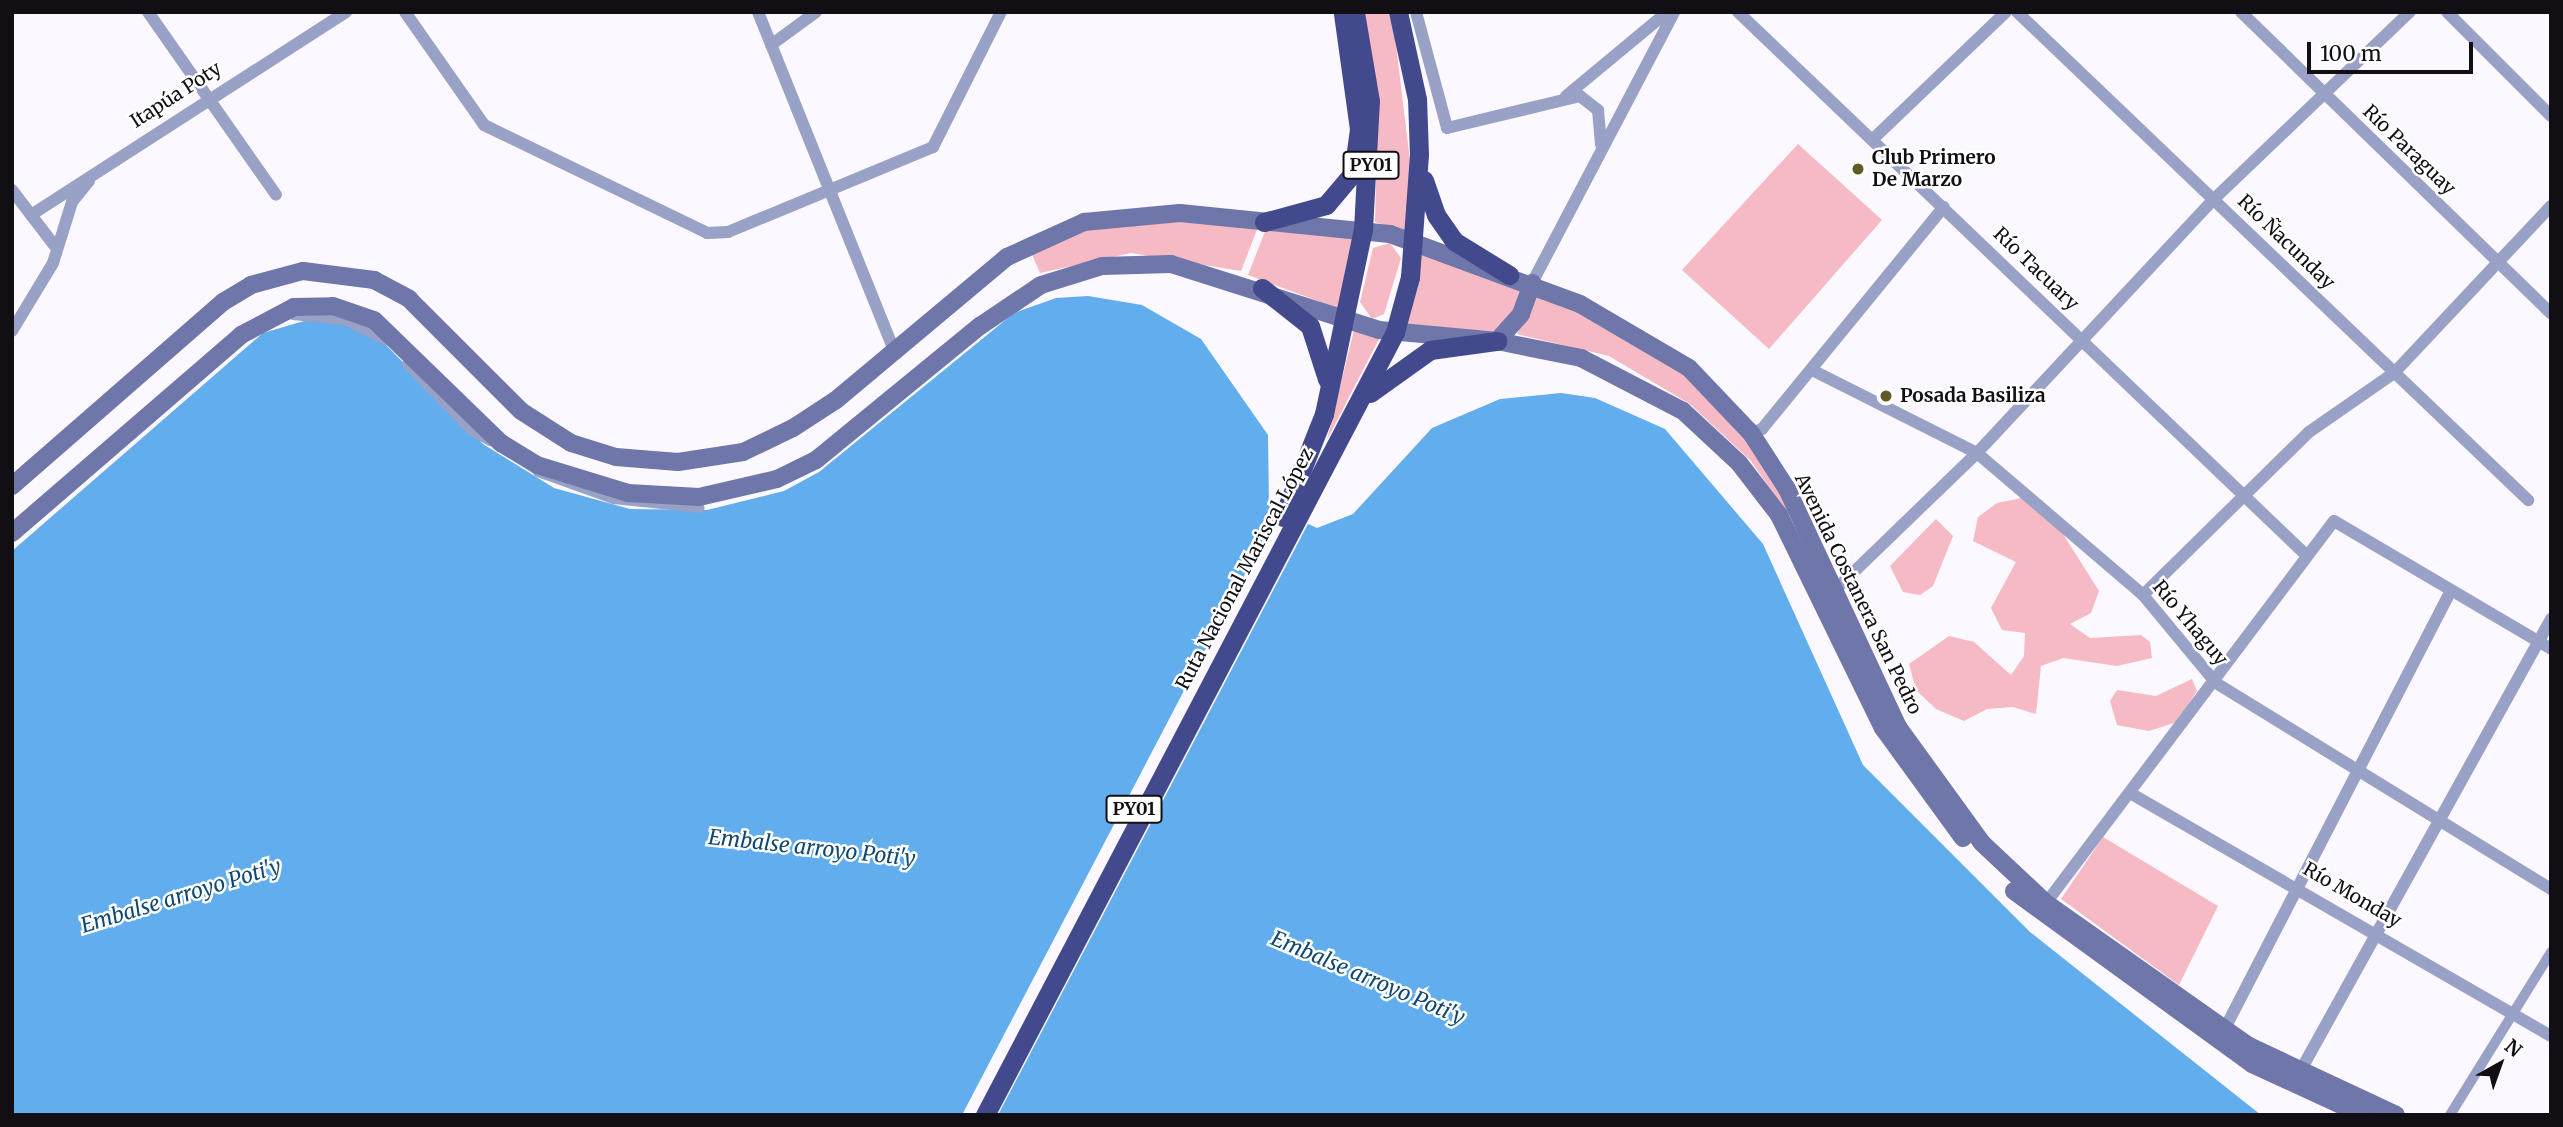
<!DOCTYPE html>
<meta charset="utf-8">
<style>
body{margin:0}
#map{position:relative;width:2563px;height:1127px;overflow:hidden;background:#fbf8ff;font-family:Merriweather,serif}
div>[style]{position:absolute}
.green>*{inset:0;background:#f6bac4}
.water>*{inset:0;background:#62aded}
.pier>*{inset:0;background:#fbf8ff}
.pedestrian>*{height:10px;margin:-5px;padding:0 5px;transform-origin:5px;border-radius:5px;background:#9aa1c6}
.minor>*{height:12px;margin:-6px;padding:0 6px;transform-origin:6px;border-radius:6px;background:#9aa1c6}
.secondary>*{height:18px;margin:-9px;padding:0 9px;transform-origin:9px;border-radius:9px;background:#6e76aa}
.trunk>*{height:19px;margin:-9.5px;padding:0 9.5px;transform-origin:9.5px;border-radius:9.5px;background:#42498c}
.dots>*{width:19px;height:19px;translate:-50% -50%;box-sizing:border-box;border:4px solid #fff;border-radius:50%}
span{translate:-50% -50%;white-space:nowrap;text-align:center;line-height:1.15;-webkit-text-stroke:5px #fff;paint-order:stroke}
.shield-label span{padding:2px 5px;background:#fff;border:2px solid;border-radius:5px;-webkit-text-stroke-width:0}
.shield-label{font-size:18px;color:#110f13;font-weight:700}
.street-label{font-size:19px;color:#110f13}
.poi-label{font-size:19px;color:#110f13;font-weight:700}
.left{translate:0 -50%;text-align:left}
.water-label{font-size:21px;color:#104871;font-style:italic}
.frame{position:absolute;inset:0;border:14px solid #110f13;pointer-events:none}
.north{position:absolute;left:2465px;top:1029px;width:70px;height:70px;-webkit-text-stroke:5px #fff;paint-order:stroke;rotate:40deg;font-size:19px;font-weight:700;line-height:28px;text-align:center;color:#110f13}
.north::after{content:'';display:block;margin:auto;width:24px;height:32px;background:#110f13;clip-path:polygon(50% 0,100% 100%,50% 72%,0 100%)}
.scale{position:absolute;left:2307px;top:42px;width:166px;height:32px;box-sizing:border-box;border:4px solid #110f13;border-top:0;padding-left:9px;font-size:21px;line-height:24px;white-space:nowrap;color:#110f13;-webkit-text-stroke:5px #fff;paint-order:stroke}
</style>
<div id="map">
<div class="green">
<i style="clip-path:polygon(1364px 12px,1388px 12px,1395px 37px,1412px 177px,1409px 233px,1375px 222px,1378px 97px)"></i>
<i style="clip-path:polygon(1798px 144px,1882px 220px,1769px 349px,1682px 270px)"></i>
<i style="clip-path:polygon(1147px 217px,1258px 227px,1241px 271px,1131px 253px,1040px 273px,1030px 250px,1066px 233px)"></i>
<i style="clip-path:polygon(1266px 229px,1360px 234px,1342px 310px,1248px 275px)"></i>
<i style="clip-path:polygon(1390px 243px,1401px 258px,1384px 314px,1372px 319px,1360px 302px,1373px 248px)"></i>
<i style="clip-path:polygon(1420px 247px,1524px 286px,1508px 324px,1497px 332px,1401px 327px)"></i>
<i style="clip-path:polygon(1538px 293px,1667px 357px,1749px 442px,1793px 513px,1788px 515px,1751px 461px,1690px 404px,1609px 356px,1517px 334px)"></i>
<i style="clip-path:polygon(1354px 330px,1379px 339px,1327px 440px)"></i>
<i style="clip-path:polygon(2022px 498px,2063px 534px,2099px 591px,2091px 613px,2070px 624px,2090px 638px,2141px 635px,2150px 642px,2152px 658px,2117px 666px,2063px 658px,2041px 666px,2036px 714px,2013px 707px,1987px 709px,1964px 721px,1936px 709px,1916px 690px,1909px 664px,1949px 636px,1974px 642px,2011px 675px,2024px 656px,2025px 633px,2002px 630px,1991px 608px,2016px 562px,1973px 541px,1978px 517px,1997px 503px)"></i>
<i style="clip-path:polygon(1936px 519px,1953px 536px,1933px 586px,1920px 595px,1903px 592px,1890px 566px)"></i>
<i style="clip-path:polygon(2192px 679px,2197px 691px,2177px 722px,2149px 731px,2117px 725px,2110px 701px,2117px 690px,2156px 696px)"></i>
<i style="clip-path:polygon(2103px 837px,2218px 906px,2179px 985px,2061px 899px)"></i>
</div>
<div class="water">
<i style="clip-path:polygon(1088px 296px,1142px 305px,1201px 339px,1268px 435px,1269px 506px,1317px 528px,1353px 514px,1432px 428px,1500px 399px,1561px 393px,1595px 398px,1665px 429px,1763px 544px,1863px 765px,2030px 932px,2261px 1115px,12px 1115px,12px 551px,263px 333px,311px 319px,350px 325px,385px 344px,483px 444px,554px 488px,630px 509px,707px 510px,784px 491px,819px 472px,1014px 313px,1056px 298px)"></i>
</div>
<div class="pier">
<i style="clip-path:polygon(1279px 509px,1309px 522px,998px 1115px,962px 1115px)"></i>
</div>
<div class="pedestrian">
<i style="left:293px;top:315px;width:52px;rotate:5.5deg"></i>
<i style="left:345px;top:320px;width:45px;rotate:26.6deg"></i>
<i style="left:407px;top:364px;width:93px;rotate:45.9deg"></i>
<i style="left:472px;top:431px;width:21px;rotate:29deg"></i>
<i style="left:538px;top:472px;width:81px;rotate:19.6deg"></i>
<i style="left:614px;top:499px;width:86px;rotate:6deg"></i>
<i style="left:2450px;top:1115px;width:192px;rotate:-58.2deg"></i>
</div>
<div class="minor">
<i style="left:148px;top:12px;width:223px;rotate:55deg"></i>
<i style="left:405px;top:12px;width:138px;rotate:55deg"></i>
<i style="left:484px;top:125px;width:248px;rotate:25.8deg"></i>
<i style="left:707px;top:233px;width:21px;rotate:-3deg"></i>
<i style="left:728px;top:232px;width:222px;rotate:-22.5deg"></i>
<i style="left:933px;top:147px;width:151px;rotate:-63.3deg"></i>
<i style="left:758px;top:12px;width:364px;rotate:68.1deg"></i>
<i style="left:1416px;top:12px;width:120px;rotate:75deg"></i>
<i style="left:1447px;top:128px;width:137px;rotate:-13.5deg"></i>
<i style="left:1580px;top:96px;width:23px;rotate:38deg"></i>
<i style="left:1598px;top:110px;width:34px;rotate:85deg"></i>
<i style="left:1738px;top:12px;width:786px;rotate:43.71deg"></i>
<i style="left:2017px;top:12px;width:707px;rotate:43.68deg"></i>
<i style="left:2241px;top:12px;width:432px;rotate:44.2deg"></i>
<i style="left:2447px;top:12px;width:147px;rotate:45deg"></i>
<i style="left:771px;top:45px;width:56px;rotate:-36.3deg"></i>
<i style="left:1566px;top:96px;width:131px;rotate:-39.7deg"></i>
<i style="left:1873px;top:139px;width:184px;rotate:-43.7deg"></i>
<i style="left:12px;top:190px;width:69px;rotate:52.6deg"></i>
<i style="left:31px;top:215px;width:375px;rotate:-32.8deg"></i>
<i style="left:1532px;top:283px;width:306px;rotate:-62.3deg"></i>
<i style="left:12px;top:331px;width:79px;rotate:-58.9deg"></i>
<i style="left:53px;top:263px;width:64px;rotate:-72.7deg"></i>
<i style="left:72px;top:202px;width:27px;rotate:-51deg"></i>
<i style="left:1812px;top:370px;width:185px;rotate:26.7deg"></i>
<i style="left:1977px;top:453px;width:218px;rotate:40.5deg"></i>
<i style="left:2143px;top:595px;width:114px;rotate:50.3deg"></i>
<i style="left:2216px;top:683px;width:393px;rotate:31.6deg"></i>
<i style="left:1751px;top:433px;width:12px;rotate:-20deg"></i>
<i style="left:1762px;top:429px;width:287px;rotate:-50.7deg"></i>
<i style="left:1833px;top:592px;width:200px;rotate:-44deg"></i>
<i style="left:1977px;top:453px;width:347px;rotate:-47deg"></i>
<i style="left:2214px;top:199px;width:271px;rotate:-43.7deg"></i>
<i style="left:2143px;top:595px;width:233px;rotate:-44.5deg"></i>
<i style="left:2309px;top:432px;width:103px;rotate:-34.8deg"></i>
<i style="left:2394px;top:373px;width:229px;rotate:-46.8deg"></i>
<i style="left:2130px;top:793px;width:486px;rotate:30deg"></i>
<i style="left:2046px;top:903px;width:478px;rotate:-53deg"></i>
<i style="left:2334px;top:521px;width:252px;rotate:30.5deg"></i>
<i style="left:2221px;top:1036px;width:500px;rotate:-62.7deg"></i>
<i style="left:2297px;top:1077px;width:524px;rotate:-60.99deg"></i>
</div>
<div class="secondary">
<i style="left:1497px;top:341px;width:36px;rotate:-48deg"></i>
<i style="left:1521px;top:314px;width:33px;rotate:-70deg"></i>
<i style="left:12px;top:486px;width:280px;rotate:-41.1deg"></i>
<i style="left:223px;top:302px;width:33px;rotate:-31deg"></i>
<i style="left:251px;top:285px;width:54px;rotate:-15.1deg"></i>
<i style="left:303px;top:271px;width:72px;rotate:7.2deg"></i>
<i style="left:374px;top:280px;width:40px;rotate:28deg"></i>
<i style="left:409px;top:299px;width:158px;rotate:45deg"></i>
<i style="left:521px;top:411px;width:59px;rotate:32.6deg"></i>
<i style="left:571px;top:443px;width:47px;rotate:17.3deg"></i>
<i style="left:616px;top:457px;width:62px;rotate:4.6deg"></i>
<i style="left:678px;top:462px;width:66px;rotate:-8.7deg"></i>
<i style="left:743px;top:452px;width:55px;rotate:-25.6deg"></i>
<i style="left:793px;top:428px;width:51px;rotate:-33.1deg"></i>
<i style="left:836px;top:400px;width:223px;rotate:-39.9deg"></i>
<i style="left:1007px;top:257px;width:85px;rotate:-24.4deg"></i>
<i style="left:1084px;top:222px;width:96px;rotate:-5.4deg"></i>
<i style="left:1180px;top:213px;width:211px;rotate:5.7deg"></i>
<i style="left:1390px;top:234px;width:202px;rotate:20.2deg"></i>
<i style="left:1580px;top:304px;width:126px;rotate:30.4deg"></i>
<i style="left:1689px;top:368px;width:90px;rotate:46.4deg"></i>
<i style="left:1751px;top:433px;width:67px;rotate:57.3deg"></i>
<i style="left:1787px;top:489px;width:263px;rotate:65deg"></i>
<i style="left:1898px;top:727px;width:143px;rotate:54.1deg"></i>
<i style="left:1982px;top:843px;width:88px;rotate:43.2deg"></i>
<i style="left:2046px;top:903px;width:248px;rotate:35.2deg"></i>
<i style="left:2249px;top:1046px;width:162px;rotate:25.1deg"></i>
<i style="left:12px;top:533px;width:303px;rotate:-40.8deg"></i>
<i style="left:241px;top:335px;width:60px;rotate:-27.8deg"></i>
<i style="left:294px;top:307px;width:39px;rotate:-1deg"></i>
<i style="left:333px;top:306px;width:43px;rotate:18.9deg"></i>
<i style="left:374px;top:320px;width:177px;rotate:44.1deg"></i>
<i style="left:501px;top:443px;width:42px;rotate:31.4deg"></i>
<i style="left:537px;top:465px;width:95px;rotate:17.1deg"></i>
<i style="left:628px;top:493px;width:71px;rotate:3.2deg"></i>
<i style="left:699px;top:497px;width:80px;rotate:-13deg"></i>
<i style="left:777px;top:479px;width:43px;rotate:-26deg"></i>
<i style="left:816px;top:460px;width:212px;rotate:-39.3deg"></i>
<i style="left:980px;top:326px;width:73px;rotate:-33.9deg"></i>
<i style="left:1041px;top:285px;width:64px;rotate:-17.3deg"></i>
<i style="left:1102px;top:266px;width:69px;rotate:-1.7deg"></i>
<i style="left:1171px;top:264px;width:218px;rotate:17.6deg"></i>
<i style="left:1379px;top:330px;width:119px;rotate:5.3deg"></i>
<i style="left:1497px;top:341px;width:86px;rotate:11.4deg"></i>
<i style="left:1581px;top:358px;width:115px;rotate:27.5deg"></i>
<i style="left:1683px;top:411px;width:76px;rotate:42.9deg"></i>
<i style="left:1739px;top:463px;width:66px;rotate:52.4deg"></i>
<i style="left:1779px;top:515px;width:237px;rotate:64deg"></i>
<i style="left:1883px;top:728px;width:136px;rotate:54deg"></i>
<i style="left:2014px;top:891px;width:294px;rotate:36deg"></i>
<i style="left:2252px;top:1064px;width:122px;rotate:24.7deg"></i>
</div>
<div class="trunk">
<i style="left:1424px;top:180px;width:37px;rotate:71deg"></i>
<i style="left:1436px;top:215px;width:32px;rotate:55deg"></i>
<i style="left:1454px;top:241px;width:65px;rotate:31.7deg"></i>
<i style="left:1264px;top:222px;width:64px;rotate:-15.3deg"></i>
<i style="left:1326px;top:205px;width:42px;rotate:-49.8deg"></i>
<i style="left:1353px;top:173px;width:44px;rotate:-82.2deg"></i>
<i style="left:1359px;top:129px;width:117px;rotate:-97.9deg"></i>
<i style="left:1262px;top:288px;width:61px;rotate:38.4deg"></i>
<i style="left:1310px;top:326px;width:56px;rotate:72.2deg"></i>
<i style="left:1370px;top:393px;width:74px;rotate:-35.6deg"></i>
<i style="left:1430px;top:350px;width:68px;rotate:-7.7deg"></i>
<i style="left:1283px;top:517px;width:111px;rotate:-68.3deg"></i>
<i style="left:1324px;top:414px;width:189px;rotate:-78.1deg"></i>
<i style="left:1363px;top:229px;width:128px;rotate:-86.9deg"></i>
<i style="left:1370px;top:101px;width:90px;rotate:-99.6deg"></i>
<i style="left:985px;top:1115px;width:884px;rotate:-62.36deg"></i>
<i style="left:1395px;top:332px;width:57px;rotate:-74.7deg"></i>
<i style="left:1410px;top:277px;width:122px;rotate:-85.8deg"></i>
<i style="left:1419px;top:155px;width:56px;rotate:-92deg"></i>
<i style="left:1417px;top:99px;width:89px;rotate:-102.3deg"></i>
</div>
<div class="dots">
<i style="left:1858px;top:169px;background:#625926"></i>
<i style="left:1886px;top:396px;background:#625926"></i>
</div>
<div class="shield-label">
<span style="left:1371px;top:165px">PY01</span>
<span style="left:1134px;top:809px">PY01</span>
</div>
<div class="street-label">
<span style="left:176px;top:95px;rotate:-33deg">Itapúa Poty</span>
<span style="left:2409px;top:150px;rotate:44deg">Río Paraguay</span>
<span style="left:2286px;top:242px;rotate:44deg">Río Ñacunday</span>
<span style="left:2036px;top:269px;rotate:44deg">Río Tacuary</span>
<span style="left:1245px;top:569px;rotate:-62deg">Ruta Nacional Mariscal López</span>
<span style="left:1858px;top:594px;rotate:64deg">Avenida Costanera San Pedro</span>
<span style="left:2190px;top:623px;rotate:50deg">Río Yhaguy</span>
<span style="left:2352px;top:895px;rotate:30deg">Río Monday</span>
</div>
<div class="poi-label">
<span class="left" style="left:1872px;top:169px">Club Primero<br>De Marzo</span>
<span class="left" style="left:1900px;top:396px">Posada Basiliza</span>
</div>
<div class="water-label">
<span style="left:812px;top:848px;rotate:6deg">Embalse arroyo Poti'y</span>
<span style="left:181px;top:896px;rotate:-17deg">Embalse arroyo Poti'y</span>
<span style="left:1368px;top:978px;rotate:23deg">Embalse arroyo Poti'y</span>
</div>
<div class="frame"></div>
<div class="north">N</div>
<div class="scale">100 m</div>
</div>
